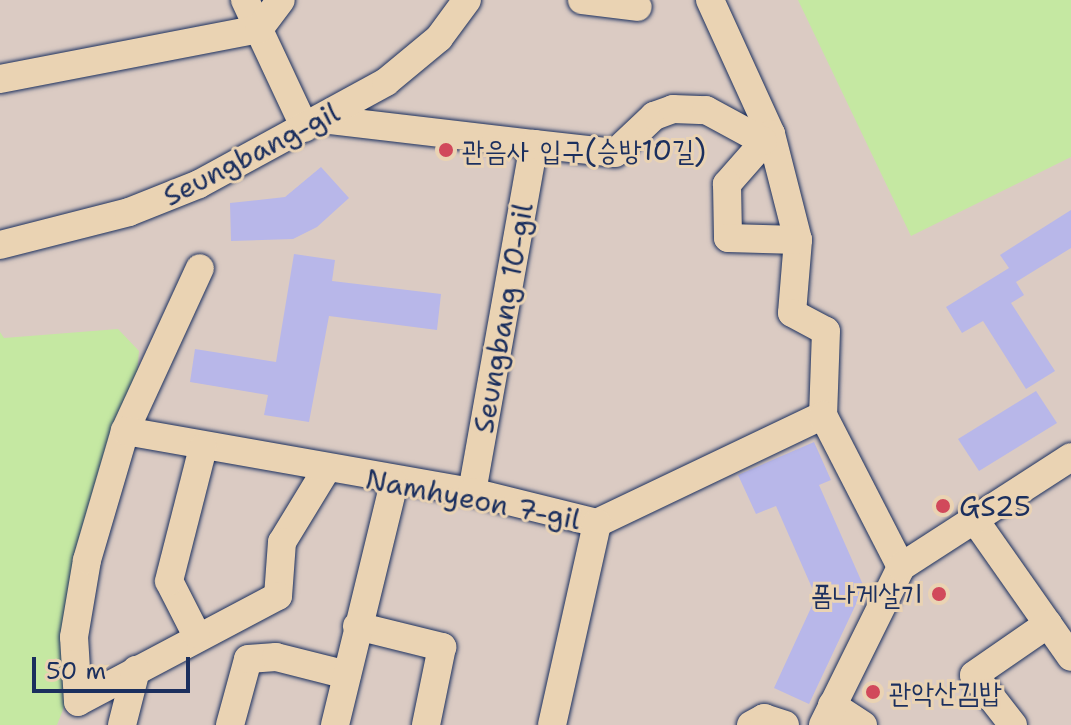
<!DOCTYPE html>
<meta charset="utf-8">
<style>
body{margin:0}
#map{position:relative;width:1071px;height:725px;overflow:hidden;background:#dbcbc3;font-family:"Shantell Sans","Poor Story",sans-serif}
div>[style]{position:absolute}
.green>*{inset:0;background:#c5e8a2}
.building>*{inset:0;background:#b8b7e9}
.roads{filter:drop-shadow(0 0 2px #1b2f5e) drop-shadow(0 0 2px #1b2f5e)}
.minor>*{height:28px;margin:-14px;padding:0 14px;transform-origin:14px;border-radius:14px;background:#ead3b3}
.dots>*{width:22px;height:22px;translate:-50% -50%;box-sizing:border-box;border:4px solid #ead3b3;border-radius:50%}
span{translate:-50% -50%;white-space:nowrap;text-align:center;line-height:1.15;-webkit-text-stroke:6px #ead3b3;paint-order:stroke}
.poi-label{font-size:28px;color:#1b2f5e}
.left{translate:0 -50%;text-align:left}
.right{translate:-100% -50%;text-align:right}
.street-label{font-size:28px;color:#1b2f5e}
.scale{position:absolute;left:32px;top:657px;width:158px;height:36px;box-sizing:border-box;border:4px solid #1b2f5e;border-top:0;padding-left:10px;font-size:24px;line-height:28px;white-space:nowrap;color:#1b2f5e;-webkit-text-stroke:6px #ead3b3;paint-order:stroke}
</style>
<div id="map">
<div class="green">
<i style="clip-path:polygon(798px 0,1071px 0,1071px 157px,911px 236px)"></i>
<i style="clip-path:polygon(118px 329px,139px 351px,134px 410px,75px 679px,57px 725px,0 725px,0 332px,4px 338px)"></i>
</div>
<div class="building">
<i style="clip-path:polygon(321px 167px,349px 198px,317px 227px,293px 239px,231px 241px,230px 203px,285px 197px)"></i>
<i style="clip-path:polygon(1071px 210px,1071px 248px,1016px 282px,1024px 295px,1011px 303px,1055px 371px,1026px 389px,983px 321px,962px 333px,946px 307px,1009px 268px,1000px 255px)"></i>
<i style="clip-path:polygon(294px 254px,335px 260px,332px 281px,441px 294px,437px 330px,329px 316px,309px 422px,264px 415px,268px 395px,190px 382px,195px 349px,276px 362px)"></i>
<i style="clip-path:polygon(1036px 391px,1057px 423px,979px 471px,958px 439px)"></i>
<i style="clip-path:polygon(814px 442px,831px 480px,819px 485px,864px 587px,809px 704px,774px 688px,816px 597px,776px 506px,756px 514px,738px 475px)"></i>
</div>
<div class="roads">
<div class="minor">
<i style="left:245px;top:0;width:141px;rotate:64.9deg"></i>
<i style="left:582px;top:0;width:56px;rotate:7.1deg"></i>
<i style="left:710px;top:0;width:147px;rotate:65.5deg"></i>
<i style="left:771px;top:134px;width:109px;rotate:75.7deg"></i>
<i style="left:798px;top:240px;width:73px;rotate:94.7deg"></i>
<i style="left:792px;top:313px;width:38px;rotate:28deg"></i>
<i style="left:826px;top:331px;width:84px;rotate:92deg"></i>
<i style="left:0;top:79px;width:264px;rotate:-10.9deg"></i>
<i style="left:259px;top:29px;width:36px;rotate:-53deg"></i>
<i style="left:321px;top:119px;width:214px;rotate:6.7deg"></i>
<i style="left:534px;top:144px;width:353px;rotate:100.1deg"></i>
<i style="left:771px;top:134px;width:67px;rotate:131.3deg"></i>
<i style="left:727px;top:184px;width:54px;rotate:88.9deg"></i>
<i style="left:728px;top:238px;width:70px;rotate:1.6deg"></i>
<i style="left:534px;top:144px;width:81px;rotate:6.3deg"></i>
<i style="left:615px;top:153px;width:54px;rotate:-43.5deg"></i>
<i style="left:654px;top:116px;width:20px;rotate:-20deg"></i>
<i style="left:673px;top:109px;width:33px;rotate:2deg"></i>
<i style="left:706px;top:110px;width:65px;rotate:28.5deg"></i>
<i style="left:0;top:245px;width:133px;rotate:-14.3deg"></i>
<i style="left:129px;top:212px;width:75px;rotate:-21.8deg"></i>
<i style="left:199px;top:184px;width:213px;rotate:-28.6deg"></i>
<i style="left:386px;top:82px;width:69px;rotate:-39.7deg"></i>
<i style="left:439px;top:38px;width:47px;rotate:-53.6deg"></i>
<i style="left:125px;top:431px;width:179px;rotate:-65.3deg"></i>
<i style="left:326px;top:470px;width:84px;rotate:121.4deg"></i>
<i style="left:282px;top:542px;width:54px;rotate:94.2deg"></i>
<i style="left:278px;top:596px;width:226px;rotate:152.1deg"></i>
<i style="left:78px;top:702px;width:65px;rotate:-93.5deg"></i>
<i style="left:74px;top:637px;width:78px;rotate:-80.4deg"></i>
<i style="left:87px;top:560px;width:134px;rotate:-73.6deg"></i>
<i style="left:125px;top:431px;width:352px;rotate:10deg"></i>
<i style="left:472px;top:492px;width:129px;rotate:13.9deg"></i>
<i style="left:597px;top:523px;width:250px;rotate:-25.5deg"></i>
<i style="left:823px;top:415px;width:171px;rotate:62.8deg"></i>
<i style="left:972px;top:516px;width:172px;rotate:54.9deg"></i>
<i style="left:357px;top:626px;width:88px;rotate:13.9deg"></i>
<i style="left:442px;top:647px;width:80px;rotate:101.6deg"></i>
<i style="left:196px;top:634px;width:59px;rotate:-117deg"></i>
<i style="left:169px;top:581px;width:137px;rotate:-75.7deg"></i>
<i style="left:832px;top:705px;width:37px;rotate:33deg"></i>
<i style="left:122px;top:725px;width:57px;rotate:-75.7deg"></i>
<i style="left:230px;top:725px;width:68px;rotate:-74.7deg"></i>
<i style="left:248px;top:659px;width:28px;rotate:-4deg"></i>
<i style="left:276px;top:657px;width:73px;rotate:14.2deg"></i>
<i style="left:335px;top:725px;width:249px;rotate:-76.3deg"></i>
<i style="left:552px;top:725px;width:207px;rotate:-77.4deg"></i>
<i style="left:751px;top:725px;width:15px;rotate:-28deg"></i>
<i style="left:764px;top:718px;width:22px;rotate:18deg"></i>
<i style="left:823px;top:725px;width:176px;rotate:-63.7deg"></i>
<i style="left:901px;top:567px;width:202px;rotate:-32.9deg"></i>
<i style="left:1013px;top:725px;width:63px;rotate:-128deg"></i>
<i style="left:974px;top:675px;width:90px;rotate:-34.6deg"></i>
</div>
</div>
<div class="dots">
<i style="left:446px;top:150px;background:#d1495b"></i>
<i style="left:943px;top:506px;background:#d1495b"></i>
<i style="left:939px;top:594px;background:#d1495b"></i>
<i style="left:873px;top:692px;background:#d1495b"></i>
</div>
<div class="poi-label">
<span class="left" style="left:462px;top:150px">관음사 입구(승방10길)</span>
<span class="left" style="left:959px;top:506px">GS25</span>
<span class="right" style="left:923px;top:594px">폼나게살기</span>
<span class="left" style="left:889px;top:692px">관악산김밥</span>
</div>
<div class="street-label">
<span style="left:251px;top:154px;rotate:-27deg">Seungbang-gil</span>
<span style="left:503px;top:318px;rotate:-80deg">Seungbang 10-gil</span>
<span style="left:473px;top:499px;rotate:11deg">Namhyeon 7-gil</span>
</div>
<div class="scale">50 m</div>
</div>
